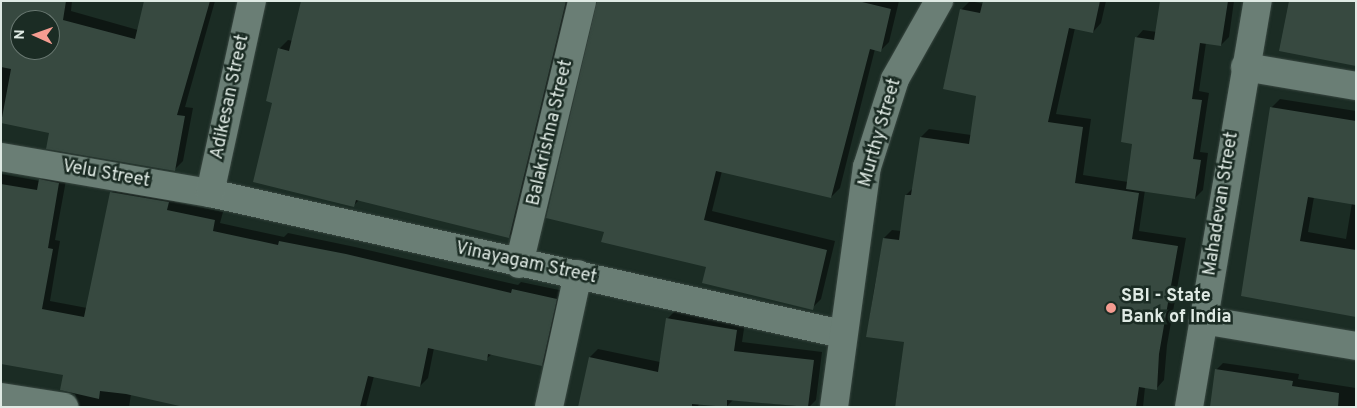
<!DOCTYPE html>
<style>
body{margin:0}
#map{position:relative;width:1357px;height:408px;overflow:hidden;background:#1b2c24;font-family:Overpass,sans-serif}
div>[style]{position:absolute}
.shadow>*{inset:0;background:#0007}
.building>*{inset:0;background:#374940}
.roads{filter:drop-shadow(0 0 1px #394741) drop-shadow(0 0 1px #394741)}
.minor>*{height:28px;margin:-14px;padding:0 14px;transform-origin:14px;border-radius:14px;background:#6a7e75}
.tertiary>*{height:28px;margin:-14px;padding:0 14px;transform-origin:14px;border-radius:14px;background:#6a7e75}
.dots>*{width:14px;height:14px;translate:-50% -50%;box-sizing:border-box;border:2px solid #1b2c24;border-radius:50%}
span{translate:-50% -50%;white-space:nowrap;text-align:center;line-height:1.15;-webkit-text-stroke:5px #1b2c24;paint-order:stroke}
.street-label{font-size:18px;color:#dfeae4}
.poi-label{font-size:18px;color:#dfeae4;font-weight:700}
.left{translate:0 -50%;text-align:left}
.frame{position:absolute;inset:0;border:2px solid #dfeae4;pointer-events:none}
.north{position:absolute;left:10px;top:10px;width:50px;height:50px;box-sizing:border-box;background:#1b2c24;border:1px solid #697871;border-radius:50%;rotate:272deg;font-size:14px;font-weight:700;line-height:20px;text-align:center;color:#dfeae4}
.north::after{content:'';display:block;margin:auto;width:18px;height:22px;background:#f59c91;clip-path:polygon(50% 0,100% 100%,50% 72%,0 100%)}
</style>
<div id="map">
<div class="shadow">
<i style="clip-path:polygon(evenodd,1px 1px,72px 1px,71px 11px,138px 30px,146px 1px,215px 1px,185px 107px,193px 108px,183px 161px,174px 170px,50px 132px,1px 121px,1px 1px,20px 20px,50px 20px,50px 50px,20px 50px,20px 20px)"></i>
<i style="clip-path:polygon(302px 1px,572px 1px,518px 228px,509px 237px,359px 200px,354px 205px,273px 102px,279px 49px,288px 40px,293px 41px)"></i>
<i style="clip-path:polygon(620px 1px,899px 1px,889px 42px,880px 51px,875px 49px,840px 188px,831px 197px,722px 171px,712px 211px,835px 241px,821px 299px,812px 308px,707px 266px,605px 231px)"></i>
<i style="clip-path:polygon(970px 1px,984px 4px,984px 1px,1106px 1px,1101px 23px,1093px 32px,1075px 28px,1056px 114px,1091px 119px,1083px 175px,1128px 182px,1133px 143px,1136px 38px,1143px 30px,1157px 32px,1161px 1px,1234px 1px,1229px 37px,1221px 45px,1206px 43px,1199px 91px,1209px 93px,1200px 152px,1208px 153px,1203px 190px,1195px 198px,1145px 190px,1139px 231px,1186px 238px,1167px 345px,1164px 380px,1156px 389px,1145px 387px,1143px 407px,895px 407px,905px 341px,867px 336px,874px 289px,884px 238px,892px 230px,901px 231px,906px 195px,913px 188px,921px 137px,929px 129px,971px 135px,977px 95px,961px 10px)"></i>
<i style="clip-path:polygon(evenodd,1280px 99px,1356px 111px,1356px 316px,1243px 295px,1271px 108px,1280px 99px,1314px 197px,1352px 203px,1346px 239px,1308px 232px,1314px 197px)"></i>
<i style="clip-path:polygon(48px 172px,67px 175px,55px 240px,60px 241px,50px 301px,87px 308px,112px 192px,120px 184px,176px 194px,175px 202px,223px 212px,220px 223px,284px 237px,288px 233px,355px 247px,518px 285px,521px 282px,564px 291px,550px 356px,542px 365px,492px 354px,486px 359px,434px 348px,428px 378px,420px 386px,374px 376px,366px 407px,190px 407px,131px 394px,129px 407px,80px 407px,75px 394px,61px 390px,65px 374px,1px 363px,1px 174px,40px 181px)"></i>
<i style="clip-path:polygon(676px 310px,745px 322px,742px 342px,822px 352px,816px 400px,809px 407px,733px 400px,726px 407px,699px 403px,698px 407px,579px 407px,590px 357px,598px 349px,660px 362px,667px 319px)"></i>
<i style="clip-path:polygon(1223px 363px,1299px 374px,1298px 379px,1356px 388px,1356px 407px,1211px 407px,1216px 370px)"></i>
</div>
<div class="building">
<i style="clip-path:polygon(evenodd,1px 1px,66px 1px,63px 20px,135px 39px,144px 1px,210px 1px,177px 115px,185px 116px,175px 171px,46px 149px,49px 133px,1px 123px,11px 69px,1px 67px,1px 1px,20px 20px,50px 20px,50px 50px,20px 50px,20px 20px)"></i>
<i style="clip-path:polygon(301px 1px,566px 1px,509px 238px,356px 200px,354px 207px,253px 182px,272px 103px,266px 101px,278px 48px,289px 51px)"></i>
<i style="clip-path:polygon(597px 1px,858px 1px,891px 9px,881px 52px,870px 49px,831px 198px,716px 171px,704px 220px,827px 250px,813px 310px,702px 283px,706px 267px,601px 242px,604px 232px,546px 218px)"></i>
<i style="clip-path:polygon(983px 1px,1100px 1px,1093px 33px,1069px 28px,1048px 122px,1083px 127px,1075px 183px,1139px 193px,1132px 239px,1178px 246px,1159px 354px,1157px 390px,1139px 387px,1136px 407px,895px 407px,904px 342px,866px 337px,883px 238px,899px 240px,905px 195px,911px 195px,920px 137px,969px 144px,976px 96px,943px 89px,960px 9px,980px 13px)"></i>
<i style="clip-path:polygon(1160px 1px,1228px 1px,1221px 46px,1200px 43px,1192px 99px,1202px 100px,1193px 159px,1201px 160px,1195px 199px,1126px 189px,1132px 144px,1121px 142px,1135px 37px,1154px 40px)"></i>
<i style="clip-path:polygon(1289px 1px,1356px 1px,1356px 66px,1279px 51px)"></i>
<i style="clip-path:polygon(1270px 107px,1356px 121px,1356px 205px,1308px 197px,1300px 241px,1356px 250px,1356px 317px,1241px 296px)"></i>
<i style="clip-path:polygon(39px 179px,59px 183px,48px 248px,53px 249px,42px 309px,84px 317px,110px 192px,169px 202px,167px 210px,215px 220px,213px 231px,278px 245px,279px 241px,346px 254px,511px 293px,512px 289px,557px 299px,542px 366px,488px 354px,487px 361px,428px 348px,420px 387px,368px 376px,360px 407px,184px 407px,126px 394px,100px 391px,99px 399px,60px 390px,63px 375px,1px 364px,1px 184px,37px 190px)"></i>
<i style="clip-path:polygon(666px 318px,737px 330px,734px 351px,814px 360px,808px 407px,727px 400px,727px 407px,692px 404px,692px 407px,578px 407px,589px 357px,658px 372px)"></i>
<i style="clip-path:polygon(1215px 369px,1293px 381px,1292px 386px,1339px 393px,1338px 407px,1210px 407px)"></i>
</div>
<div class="roads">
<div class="minor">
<i style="left:1245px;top:67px;width:113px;rotate:9.7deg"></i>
<i style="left:1px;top:157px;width:212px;rotate:9.8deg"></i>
<i style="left:210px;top:193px;width:648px;rotate:12.58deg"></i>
<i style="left:210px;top:193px;width:197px;rotate:-77.7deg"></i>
<i style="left:519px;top:264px;width:270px;rotate:-76.5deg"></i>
<i style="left:1203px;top:320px;width:155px;rotate:9.6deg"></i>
<i style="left:1px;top:397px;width:64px;rotate:9deg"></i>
<i style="left:549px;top:407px;width:136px;rotate:-77.7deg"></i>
<i style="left:834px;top:407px;width:242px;rotate:-82.2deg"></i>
<i style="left:867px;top:167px;width:92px;rotate:-72.3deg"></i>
<i style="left:895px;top:79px;width:90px;rotate:-60.6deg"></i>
</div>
<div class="tertiary">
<i style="left:1189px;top:407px;width:412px;rotate:-80.4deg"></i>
</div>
</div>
<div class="dots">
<i style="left:1111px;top:308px;background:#f59c91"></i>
</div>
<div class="street-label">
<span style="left:231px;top:97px;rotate:-78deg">Adikesan Street</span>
<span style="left:551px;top:133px;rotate:-77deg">Balakrishna Street</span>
<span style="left:881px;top:133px;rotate:-74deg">Murthy Street</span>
<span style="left:106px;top:175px;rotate:10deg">Velu Street</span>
<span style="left:1222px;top:204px;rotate:-81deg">Mahadevan Street</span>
<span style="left:526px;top:264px;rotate:12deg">Vinayagam Street</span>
</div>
<div class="poi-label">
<span class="left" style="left:1121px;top:308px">SBI - State<br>Bank of India</span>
</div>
<div class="frame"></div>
<div class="north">N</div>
</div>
